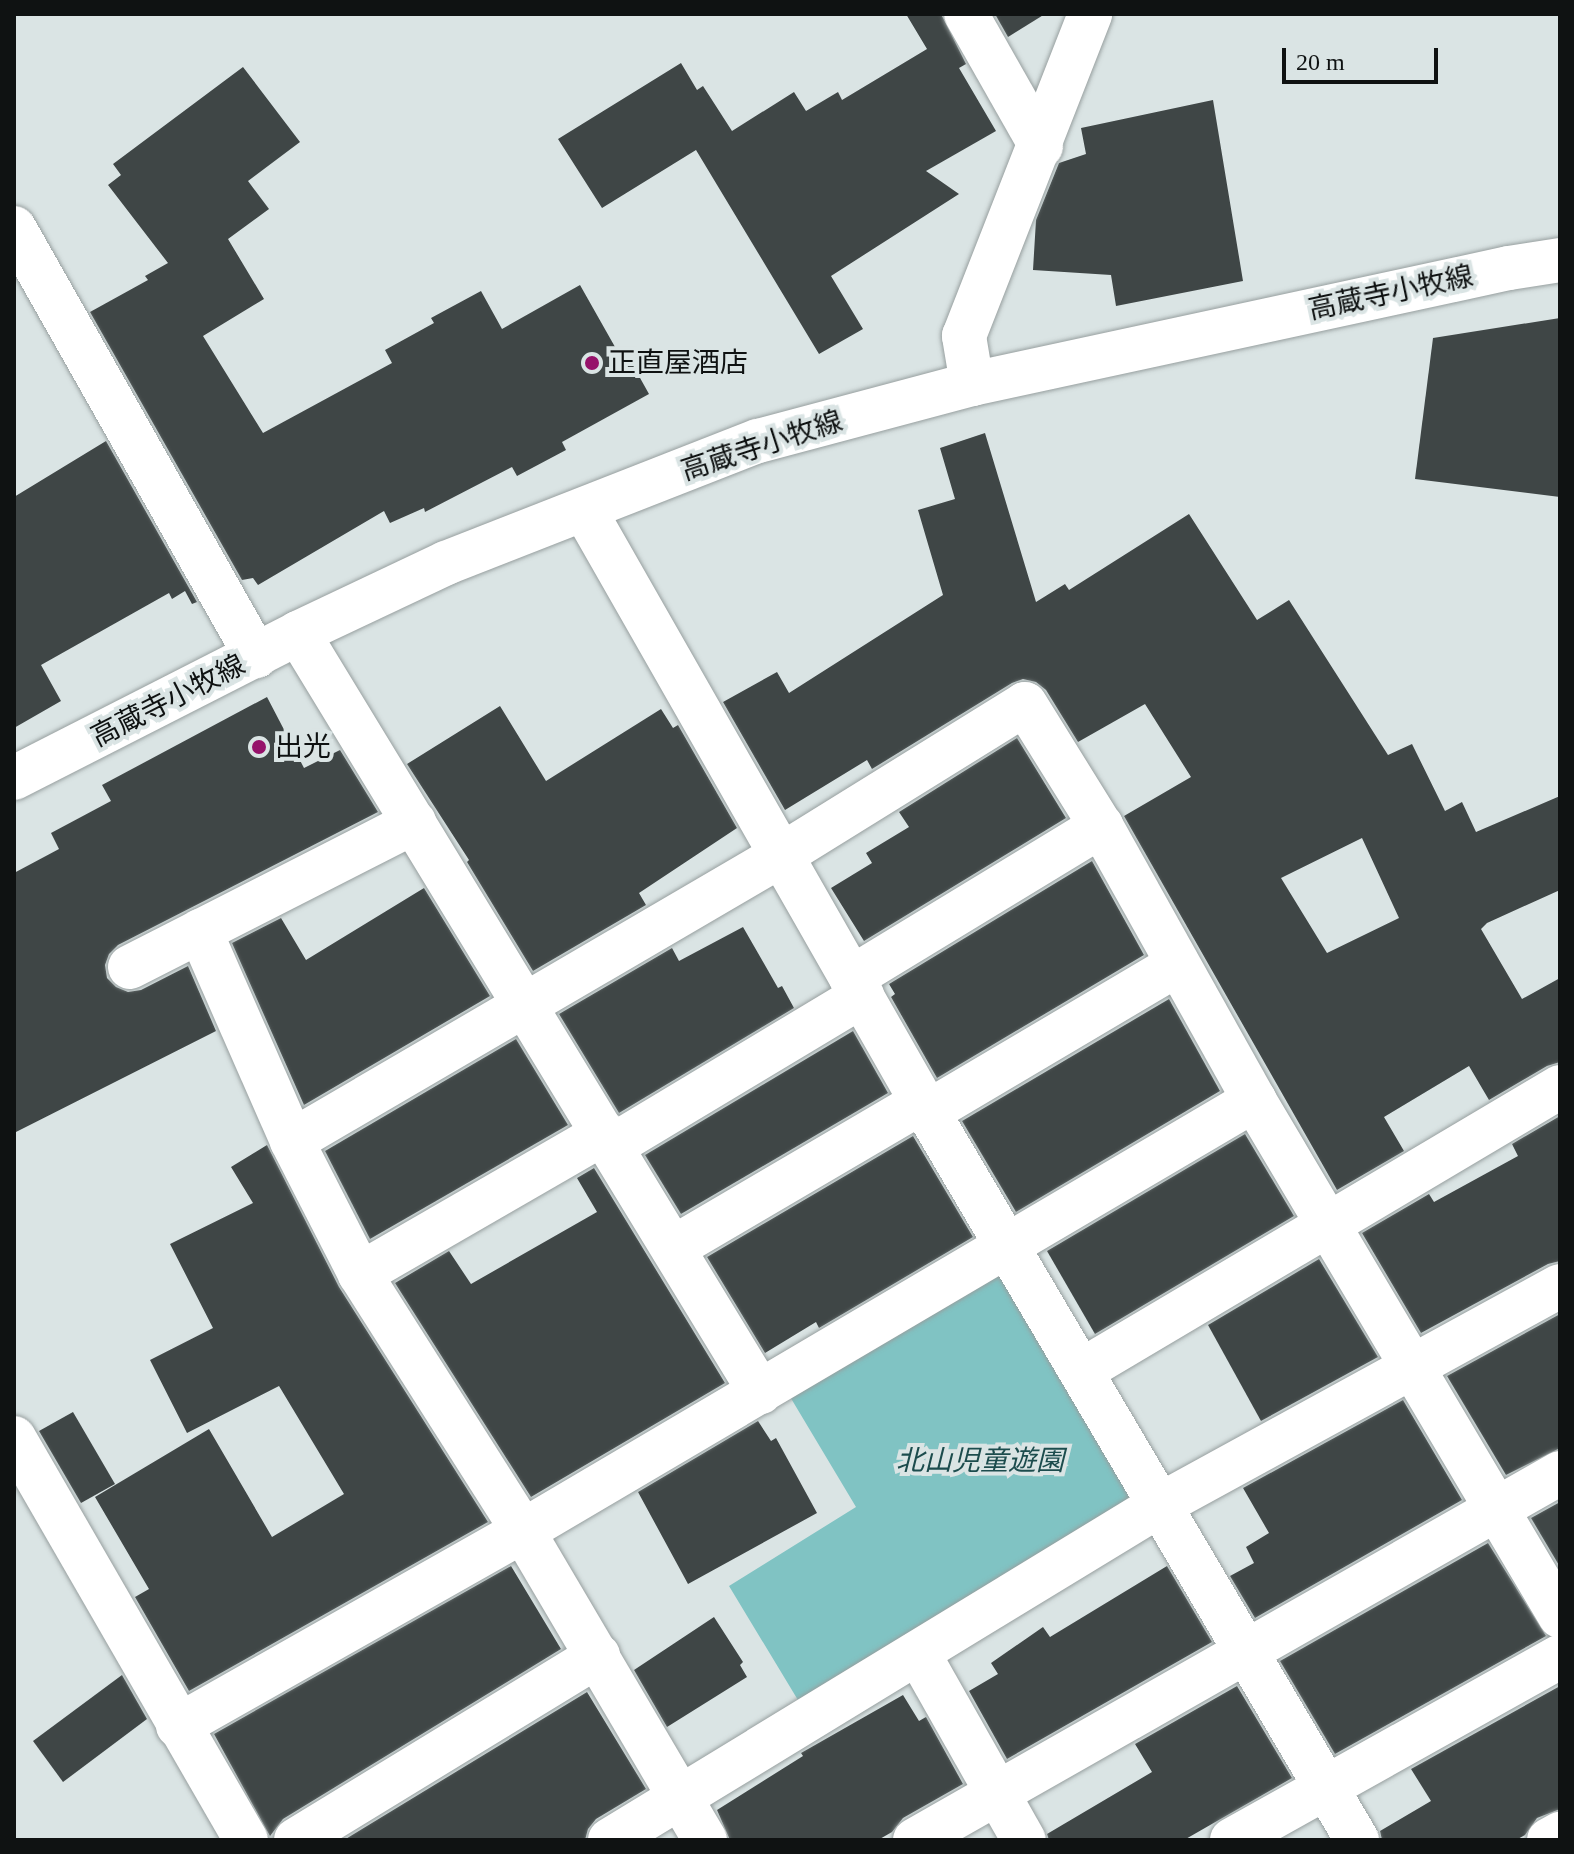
<!DOCTYPE html>
<meta charset="utf-8">
<style>
body{margin:0}
#map{position:relative;width:1574px;height:1854px;overflow:hidden;background:#dae4e4;font-family:"Times New Roman","Noto Sans JP",serif}
div>[style]{position:absolute}
.green>*{inset:0;background:#80c3c3}
.building>*{inset:0;background:#3f4646}
.roads{filter:drop-shadow(0 0 2px #979f9f) drop-shadow(0 0 2px #979f9f)}
.minor>*{height:44px;margin:-22px;padding:0 22px;transform-origin:22px;border-radius:22px;background:#fff}
.major>*{height:44px;margin:-22px;padding:0 22px;transform-origin:22px;border-radius:22px;background:#fff}
.dots>*{width:22px;height:22px;translate:-50% -50%;box-sizing:border-box;border:4px solid #dae4e4;border-radius:50%}
span{translate:-50% -50%;white-space:nowrap;text-align:center;line-height:1.15;-webkit-text-stroke:8px #dae4e4;paint-order:stroke}
.street-label{font-size:28px;color:#0f1212}
.poi-label{font-size:28px;color:#0f1212}
.left{translate:0 -50%;text-align:left}
.park-label{font-size:28px;color:#1c4c4d;font-style:italic}
.frame{position:absolute;inset:0;border:16px solid #0f1212;pointer-events:none}
.scale{position:absolute;left:1282px;top:48px;width:156px;height:36px;box-sizing:border-box;border:4px solid #0f1212;border-top:0;padding-left:10px;font-size:24px;line-height:28px;white-space:nowrap;color:#0f1212;-webkit-text-stroke:6px #dae4e4;paint-order:stroke}
</style>
<div id="map">
<div class="green">
<i style="clip-path:polygon(1007px 1248px,1158px 1506px,810px 1720px,729px 1586px,856px 1507px,780px 1380px)"></i>
</div>
<div class="building">
<i style="clip-path:polygon(906px 14px,941px 14px,966px 64px,959px 68px,996px 131px,926px 171px,959px 194px,831px 276px,863px 329px,819px 354px,696px 150px,602px 208px,558px 139px,681px 63px,697px 90px,703px 86px,732px 131px,794px 92px,806px 111px,838px 92px,842px 100px,927px 49px)"></i>
<i style="clip-path:polygon(995px 14px,1045px 14px,1008px 37px)"></i>
<i style="clip-path:polygon(243px 67px,300px 142px,248px 181px,269px 209px,228px 239px,264px 299px,203px 336px,263px 433px,392px 363px,385px 350px,434px 323px,431px 318px,481px 291px,502px 329px,580px 285px,619px 354px,625px 351px,649px 394px,562px 442px,566px 450px,517px 476px,512px 467px,425px 512px,424px 508px,390px 523px,384px 511px,258px 585px,253px 578px,242px 580px,90px 312px,148px 280px,145px 276px,168px 263px,108px 185px,121px 175px,113px 164px)"></i>
<i style="clip-path:polygon(1213px 100px,1243px 281px,1116px 306px,1111px 275px,1033px 270px,1036px 220px,1059px 163px,1086px 154px,1081px 128px)"></i>
<i style="clip-path:polygon(1560px 318px,1560px 497px,1415px 479px,1433px 338px)"></i>
<i style="clip-path:polygon(evenodd,985px 433px,1036px 602px,1065px 584px,1069px 590px,1189px 514px,1257px 620px,1289px 600px,1388px 755px,1412px 744px,1445px 811px,1462px 802px,1476px 832px,1560px 796px,1560px 890px,1487px 923px,1481px 929px,1522px 999px,1560px 978px,1560px 1062px,1547px 1066px,1489px 1100px,1469px 1066px,1384px 1117px,1404px 1151px,1337px 1190px,1124px 816px,1191px 777px,1145px 704px,1078px 742px,1046px 690px,1036px 682px,1023px 679px,1012px 683px,872px 769px,867px 760px,785px 810px,723px 702px,777px 672px,789px 693px,943px 595px,918px 510px,955px 499px,940px 448px,985px 433px,1362px 838px,1399px 918px,1327px 953px,1281px 878px,1362px 838px)"></i>
<i style="clip-path:polygon(106px 441px,197px 602px,192px 604px,185px 591px,172px 599px,169px 593px,41px 665px,61px 701px,14px 728px,14px 497px)"></i>
<i style="clip-path:polygon(267px 697px,304px 768px,340px 750px,378px 812px,118px 945px,109px 954px,105px 965px,107px 978px,116px 987px,128px 992px,141px 990px,188px 966px,216px 1031px,14px 1133px,14px 873px,59px 849px,51px 833px,111px 801px,102px 785px)"></i>
<i style="clip-path:polygon(500px 706px,546px 781px,661px 709px,673px 728px,678px 725px,737px 828px,639px 893px,646px 905px,533px 971px,467px 862px,469px 860px,407px 764px)"></i>
<i style="clip-path:polygon(1017px 738px,1066px 818px,864px 941px,831px 888px,872px 863px,866px 853px,909px 827px,899px 812px)"></i>
<i style="clip-path:polygon(1092px 861px,1144px 955px,937px 1078px,891px 997px,895px 994px,889px 984px)"></i>
<i style="clip-path:polygon(424px 888px,490px 996px,304px 1105px,232px 943px,281px 918px,306px 960px)"></i>
<i style="clip-path:polygon(743px 927px,778px 988px,782px 986px,794px 1008px,619px 1113px,559px 1014px,672px 948px,679px 961px)"></i>
<i style="clip-path:polygon(1169px 999px,1220px 1091px,1016px 1212px,962px 1121px)"></i>
<i style="clip-path:polygon(853px 1031px,888px 1093px,681px 1214px,645px 1155px)"></i>
<i style="clip-path:polygon(516px 1039px,568px 1125px,370px 1239px,325px 1151px)"></i>
<i style="clip-path:polygon(1560px 1116px,1560px 1261px,1548px 1264px,1421px 1333px,1362px 1233px,1429px 1194px,1434px 1202px,1518px 1156px,1512px 1144px)"></i>
<i style="clip-path:polygon(1245px 1134px,1294px 1216px,1095px 1334px,1047px 1251px)"></i>
<i style="clip-path:polygon(913px 1136px,973px 1237px,819px 1328px,816px 1322px,765px 1353px,707px 1257px)"></i>
<i style="clip-path:polygon(267px 1145px,339px 1287px,488px 1522px,189px 1691px,135px 1597px,149px 1589px,95px 1497px,209px 1429px,272px 1537px,344px 1494px,279px 1386px,187px 1433px,150px 1360px,213px 1328px,170px 1244px,253px 1203px,231px 1167px)"></i>
<i style="clip-path:polygon(594px 1168px,725px 1383px,531px 1497px,395px 1283px,449px 1251px,471px 1284px,597px 1212px,577px 1178px)"></i>
<i style="clip-path:polygon(1319px 1259px,1378px 1357px,1261px 1421px,1208px 1325px)"></i>
<i style="clip-path:polygon(1560px 1314px,1560px 1448px,1506px 1475px,1447px 1376px)"></i>
<i style="clip-path:polygon(1403px 1400px,1462px 1500px,1255px 1618px,1230px 1576px,1254px 1563px,1246px 1547px,1269px 1533px,1243px 1488px)"></i>
<i style="clip-path:polygon(73px 1412px,115px 1484px,81px 1503px,39px 1431px)"></i>
<i style="clip-path:polygon(758px 1421px,771px 1441px,776px 1438px,817px 1513px,688px 1584px,638px 1492px)"></i>
<i style="clip-path:polygon(1560px 1502px,1560px 1567px,1531px 1518px)"></i>
<i style="clip-path:polygon(1488px 1543px,1546px 1636px,1335px 1754px,1280px 1661px)"></i>
<i style="clip-path:polygon(511px 1566px,561px 1649px,283px 1819px,270px 1836px,214px 1734px)"></i>
<i style="clip-path:polygon(1167px 1566px,1212px 1642px,1007px 1759px,969px 1691px,998px 1674px,991px 1663px,1043px 1627px,1050px 1637px)"></i>
<i style="clip-path:polygon(714px 1617px,743px 1662px,740px 1665px,747px 1677px,667px 1727px,634px 1670px)"></i>
<i style="clip-path:polygon(122px 1675px,147px 1719px,63px 1782px,33px 1741px)"></i>
<i style="clip-path:polygon(1237px 1686px,1292px 1778px,1184px 1840px,1049px 1840px,1047px 1834px,1152px 1772px,1135px 1744px)"></i>
<i style="clip-path:polygon(1560px 1686px,1560px 1809px,1537px 1818px,1525px 1835px,1516px 1840px,1382px 1840px,1380px 1831px,1431px 1801px,1411px 1769px)"></i>
<i style="clip-path:polygon(587px 1692px,646px 1789px,596px 1819px,588px 1829px,585px 1840px,344px 1840px)"></i>
<i style="clip-path:polygon(903px 1695px,919px 1721px,926px 1717px,963px 1784px,903px 1818px,892px 1832px,878px 1840px,730px 1840px,717px 1810px,803px 1756px,801px 1753px)"></i>
</div>
<div class="roads">
<div class="minor">
<i style="left:966px;top:14px;width:152px;rotate:60.4deg"></i>
<i style="left:14px;top:228px;width:492px;rotate:60.5deg"></i>
<i style="left:972px;top:384px;width:49px;rotate:-99.5deg"></i>
<i style="left:964px;top:336px;width:346px;rotate:-68.6deg"></i>
<i style="left:585px;top:511px;width:680px;rotate:60.31deg"></i>
<i style="left:922px;top:1102px;width:857px;rotate:59.48deg"></i>
<i style="left:298px;top:633px;width:889px;rotate:58.67deg"></i>
<i style="left:200px;top:931px;width:229px;rotate:66.3deg"></i>
<i style="left:292px;top:1141px;width:149px;rotate:62.9deg"></i>
<i style="left:360px;top:1274px;width:304px;rotate:57.6deg"></i>
<i style="left:523px;top:1531px;width:359px;rotate:59.5deg"></i>
<i style="left:130px;top:967px;width:319px;rotate:-27deg"></i>
<i style="left:851px;top:978px;width:293px;rotate:-31.3deg"></i>
<i style="left:928px;top:1112px;width:289px;rotate:-30.6deg"></i>
<i style="left:292px;top:1141px;width:565px;rotate:-30.29deg"></i>
<i style="left:780px;top:856px;width:288px;rotate:-31.8deg"></i>
<i style="left:1025px;top:704px;width:144px;rotate:58.1deg"></i>
<i style="left:1101px;top:826px;width:314px;rotate:60.8deg"></i>
<i style="left:1254px;top:1100px;width:600px;rotate:59.33deg"></i>
<i style="left:612px;top:1146px;width:292px;rotate:-31deg"></i>
<i style="left:673px;top:1248px;width:289px;rotate:-30.4deg"></i>
<i style="left:360px;top:1274px;width:282px;rotate:-30deg"></i>
<i style="left:1081px;top:1371px;width:557px;rotate:-30.66deg"></i>
<i style="left:14px;top:1438px;width:464px;rotate:60deg"></i>
<i style="left:918px;top:1653px;width:215px;rotate:60.5deg"></i>
<i style="left:178px;top:1726px;width:396px;rotate:-29.5deg"></i>
<i style="left:523px;top:1531px;width:849px;rotate:-30.52deg"></i>
<i style="left:296px;top:1840px;width:354px;rotate:-31.4deg"></i>
<i style="left:610px;top:1840px;width:642px;rotate:-31.36deg"></i>
<i style="left:1158px;top:1506px;width:458px;rotate:-28.7deg"></i>
<i style="left:915px;top:1840px;width:742px;rotate:-29.64deg"></i>
<i style="left:1232px;top:1840px;width:376px;rotate:-29.2deg"></i>
<i style="left:1549px;top:1840px;width:13px;rotate:-29deg"></i>
</div>
<div class="major">
<i style="left:14px;top:778px;width:319px;rotate:-27deg"></i>
<i style="left:298px;top:633px;width:164px;rotate:-25.3deg"></i>
<i style="left:446px;top:563px;width:335px;rotate:-21.4deg"></i>
<i style="left:758px;top:441px;width:221px;rotate:-14.9deg"></i>
<i style="left:972px;top:384px;width:549px;rotate:-12.19deg"></i>
<i style="left:1509px;top:268px;width:52px;rotate:-8.9deg"></i>
</div>
</div>
<div class="dots">
<i style="left:592px;top:363px;background:#96126a"></i>
<i style="left:259px;top:747px;background:#96126a"></i>
</div>
<div class="street-label">
<span style="left:1391px;top:293px;rotate:-12deg">高蔵寺小牧線</span>
<span style="left:762px;top:446px;rotate:-18deg">高蔵寺小牧線</span>
<span style="left:168px;top:701px;rotate:-27deg">高蔵寺小牧線</span>
</div>
<div class="poi-label">
<span class="left" style="left:608px;top:363px">正直屋酒店</span>
<span class="left" style="left:275px;top:747px">出光</span>
</div>
<div class="park-label">
<span style="left:980px;top:1461px">北山児童遊園</span>
</div>
<div class="frame"></div>
<div class="scale">20 m</div>
</div>
